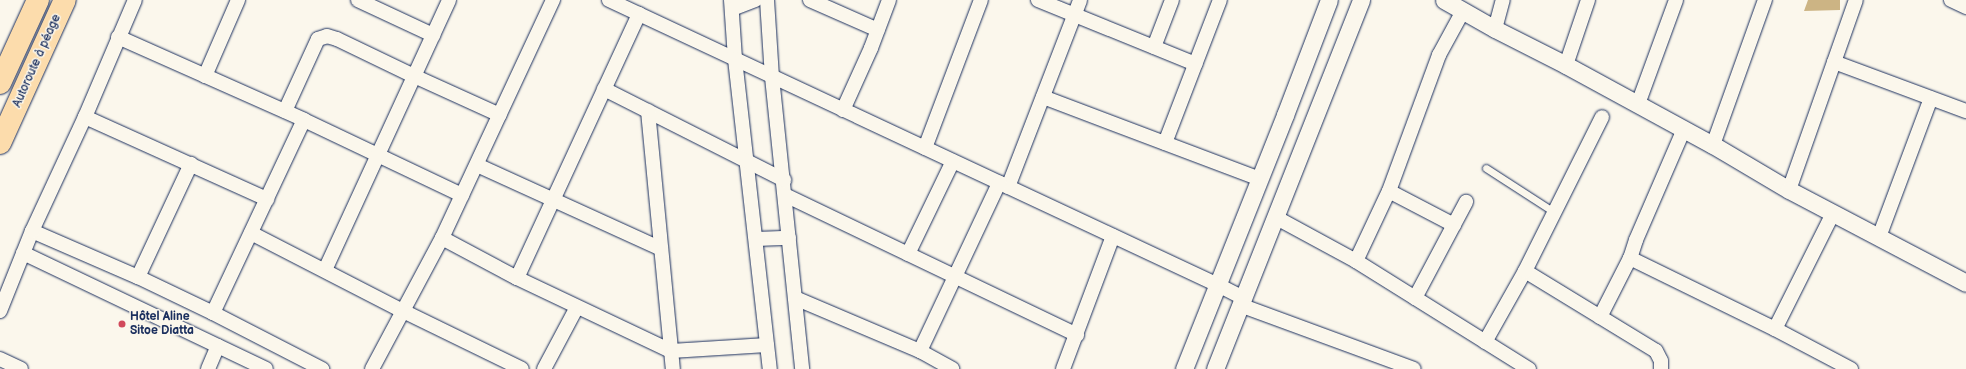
<!DOCTYPE html>
<meta charset="utf-8">
<style>
body{margin:0}
#map{position:relative;width:1966px;height:369px;overflow:hidden;background:#fbf7ec;font-family:"Balsamiq Sans",sans-serif}
div>[style]{position:absolute}
.building>*{inset:0;background:#ccb484}
.roads{filter:drop-shadow(0 0 1px #1b2f5e) drop-shadow(0 0 1px #1b2f5e)}
.service>*{height:7px;margin:-3.5px;padding:0 3.5px;transform-origin:3.5px;border-radius:3.5px;background:#fbf7ec}
.minor>*{height:14px;margin:-7px;padding:0 7px;transform-origin:7px;border-radius:7px;background:#fbf7ec}
.tertiary>*{height:17px;margin:-8.5px;padding:0 8.5px;transform-origin:8.5px;border-radius:8.5px;background:#fbf7ec}
.motorway>*{height:22px;margin:-11px;padding:0 11px;transform-origin:11px;border-radius:11px;background:#fcdcac}
.dots>*{width:11px;height:11px;translate:-50% -50%;box-sizing:border-box;border:2px solid #fbf7ec;border-radius:50%}
span{translate:-50% -50%;white-space:nowrap;text-align:center;line-height:1.15;-webkit-text-stroke:3px #fbf7ec;paint-order:stroke}
.street-label{font-size:12px;color:#1b2f5e}
.poi-label{font-size:12px;color:#1b2f5e;font-weight:700}
.left{translate:0 -50%;text-align:left}
</style>
<div id="map">
<div class="building">
<i style="clip-path:polygon(1808px 0,1840px 0,1840px 10px,1804px 11px)"></i>
</div>
<div class="roads">
<div class="service">
<i style="left:1486px;top:168px;width:81px;rotate:32.9deg"></i>
</div>
<div class="minor">
<i style="left:358px;top:0;width:83px;rotate:25deg"></i>
<i style="left:609px;top:0;width:672px;rotate:25.08deg"></i>
<i style="left:1218px;top:285px;width:28px;rotate:27deg"></i>
<i style="left:731px;top:0;width:59px;rotate:86.1deg"></i>
<i style="left:735px;top:59px;width:312px;rotate:83.6deg"></i>
<i style="left:767px;top:0;width:77px;rotate:86.3deg"></i>
<i style="left:772px;top:77px;width:294px;rotate:84.1deg"></i>
<i style="left:810px;top:0;width:74px;rotate:23.8deg"></i>
<i style="left:1038px;top:0;width:170px;rotate:22.1deg"></i>
<i style="left:1951px;top:0;width:17px;rotate:25deg"></i>
<i style="left:732px;top:9px;width:25px;rotate:-21deg"></i>
<i style="left:1495px;top:29px;width:30px;rotate:-75deg"></i>
<i style="left:118px;top:37px;width:204px;rotate:24deg"></i>
<i style="left:304px;top:120px;width:175px;rotate:25.4deg"></i>
<i style="left:1154px;top:47px;width:50px;rotate:-69deg"></i>
<i style="left:1834px;top:62px;width:141px;rotate:20.4deg"></i>
<i style="left:1566px;top:65px;width:69px;rotate:-71.3deg"></i>
<i style="left:205px;top:76px;width:83px;rotate:-66.5deg"></i>
<i style="left:604px;top:89px;width:202px;rotate:26.8deg"></i>
<i style="left:1043px;top:97px;width:232px;rotate:20.7deg"></i>
<i style="left:1638px;top:104px;width:111px;rotate:-69.9deg"></i>
<i style="left:843px;top:110px;width:68px;rotate:-65.7deg"></i>
<i style="left:871px;top:48px;width:51px;rotate:-69.4deg"></i>
<i style="left:285px;top:111px;width:79px;rotate:-65.4deg"></i>
<i style="left:318px;top:39px;width:9px;rotate:-18deg"></i>
<i style="left:327px;top:36px;width:10px;rotate:17deg"></i>
<i style="left:337px;top:39px;width:85px;rotate:25.7deg"></i>
<i style="left:414px;top:76px;width:94px;rotate:24.4deg"></i>
<i style="left:648px;top:111px;width:259px;rotate:84.5deg"></i>
<i style="left:85px;top:117px;width:200px;rotate:24.3deg"></i>
<i style="left:1684px;top:129px;width:121px;rotate:113.4deg"></i>
<i style="left:1636px;top:240px;width:19px;rotate:108deg"></i>
<i style="left:1630px;top:258px;width:161px;rotate:26.1deg"></i>
<i style="left:1775px;top:329px;width:86px;rotate:27.8deg"></i>
<i style="left:1165px;top:143px;width:153px;rotate:-69deg"></i>
<i style="left:1713px;top:145px;width:154px;rotate:-70.3deg"></i>
<i style="left:925px;top:148px;width:158px;rotate:-69.3deg"></i>
<i style="left:477px;top:165px;width:202px;rotate:24.5deg"></i>
<i style="left:1008px;top:187px;width:200px;rotate:-68.9deg"></i>
<i style="left:1789px;top:190px;width:201px;rotate:-70.6deg"></i>
<i style="left:785px;top:195px;width:324px;rotate:25.6deg"></i>
<i style="left:1275px;top:217px;width:92px;rotate:28.5deg"></i>
<i style="left:1356px;top:261px;width:204px;rotate:32deg"></i>
<i style="left:1454px;top:225px;width:73px;rotate:-152.4deg"></i>
<i style="left:1389px;top:191px;width:145px;rotate:-69.8deg"></i>
<i style="left:1439px;top:55px;width:50px;rotate:-61.4deg"></i>
<i style="left:32px;top:231px;width:116px;rotate:23.5deg"></i>
<i style="left:138px;top:277px;width:83px;rotate:25.6deg"></i>
<i style="left:213px;top:313px;width:123px;rotate:27.2deg"></i>
<i style="left:251px;top:233px;width:171px;rotate:27.2deg"></i>
<i style="left:403px;top:311px;width:132px;rotate:26deg"></i>
<i style="left:1879px;top:237px;width:148px;rotate:-69.5deg"></i>
<i style="left:442px;top:238px;width:85px;rotate:28.1deg"></i>
<i style="left:517px;top:278px;width:170px;rotate:25.4deg"></i>
<i style="left:671px;top:351px;width:96px;rotate:-3.6deg"></i>
<i style="left:756px;top:239px;width:33px;rotate:-2deg"></i>
<i style="left:23px;top:253px;width:269px;rotate:25.5deg"></i>
<i style="left:908px;top:254px;width:103px;rotate:-64.2deg"></i>
<i style="left:1356px;top:261px;width:77px;rotate:-64.8deg"></i>
<i style="left:325px;top:270px;width:297px;rotate:-65.3deg"></i>
<i style="left:1525px;top:271px;width:153px;rotate:31.4deg"></i>
<i style="left:1656px;top:351px;width:11px;rotate:63deg"></i>
<i style="left:1661px;top:361px;width:8px;rotate:90deg"></i>
<i style="left:138px;top:277px;width:125px;rotate:-64.9deg"></i>
<i style="left:517px;top:278px;width:291px;rotate:-65.2deg"></i>
<i style="left:795px;top:298px;width:136px;rotate:23deg"></i>
<i style="left:920px;top:351px;width:37px;rotate:29deg"></i>
<i style="left:1415px;top:298px;width:109px;rotate:-62deg"></i>
<i style="left:1240px;top:305px;width:185px;rotate:20.2deg"></i>
<i style="left:0;top:311px;width:86px;rotate:-68.2deg"></i>
<i style="left:32px;top:231px;width:126px;rotate:-65.1deg"></i>
<i style="left:85px;top:117px;width:127px;rotate:-66.9deg"></i>
<i style="left:213px;top:313px;width:213px;rotate:-64.8deg"></i>
<i style="left:1600px;top:317px;width:66px;rotate:-63deg"></i>
<i style="left:1775px;top:329px;width:130px;rotate:-63.4deg"></i>
<i style="left:1485px;top:342px;width:81px;rotate:-60.6deg"></i>
<i style="left:1525px;top:271px;width:172px;rotate:-63.4deg"></i>
<i style="left:920px;top:351px;width:186px;rotate:-64.8deg"></i>
<i style="left:0;top:359px;width:23px;rotate:25deg"></i>
<i style="left:208px;top:369px;width:25px;rotate:-67deg"></i>
<i style="left:372px;top:369px;width:149px;rotate:-61.9deg"></i>
<i style="left:442px;top:238px;width:263px;rotate:-65deg"></i>
<i style="left:544px;top:369px;width:70px;rotate:-62deg"></i>
<i style="left:1063px;top:369px;width:142px;rotate:-69.4deg"></i>
</div>
<div class="tertiary">
<i style="left:1444px;top:0;width:59px;rotate:29.6deg"></i>
<i style="left:1495px;top:29px;width:80px;rotate:26.9deg"></i>
<i style="left:1566px;top:65px;width:167px;rotate:28.6deg"></i>
<i style="left:1713px;top:145px;width:88px;rotate:30.6deg"></i>
<i style="left:1789px;top:190px;width:200px;rotate:27.7deg"></i>
<i style="left:1184px;top:369px;width:273px;rotate:-68.3deg"></i>
<i style="left:1285px;top:115px;width:123px;rotate:-69.1deg"></i>
<i style="left:1215px;top:369px;width:397px;rotate:-68.4deg"></i>
</div>
<div class="motorway">
<i style="left:0;top:83px;width:91px;rotate:-65.4deg"></i>
<i style="left:0;top:143px;width:157px;rotate:-65.6deg"></i>
</div>
</div>
<div class="dots">
<i style="left:122px;top:324px;background:#d1495b"></i>
</div>
<div class="street-label">
<span style="left:37px;top:61px;rotate:-66deg">Autoroute à péage</span>
</div>
<div class="poi-label">
<span class="left" style="left:130px;top:324px">Hôtel Aline<br>Sitoe Diatta</span>
</div>
</div>
